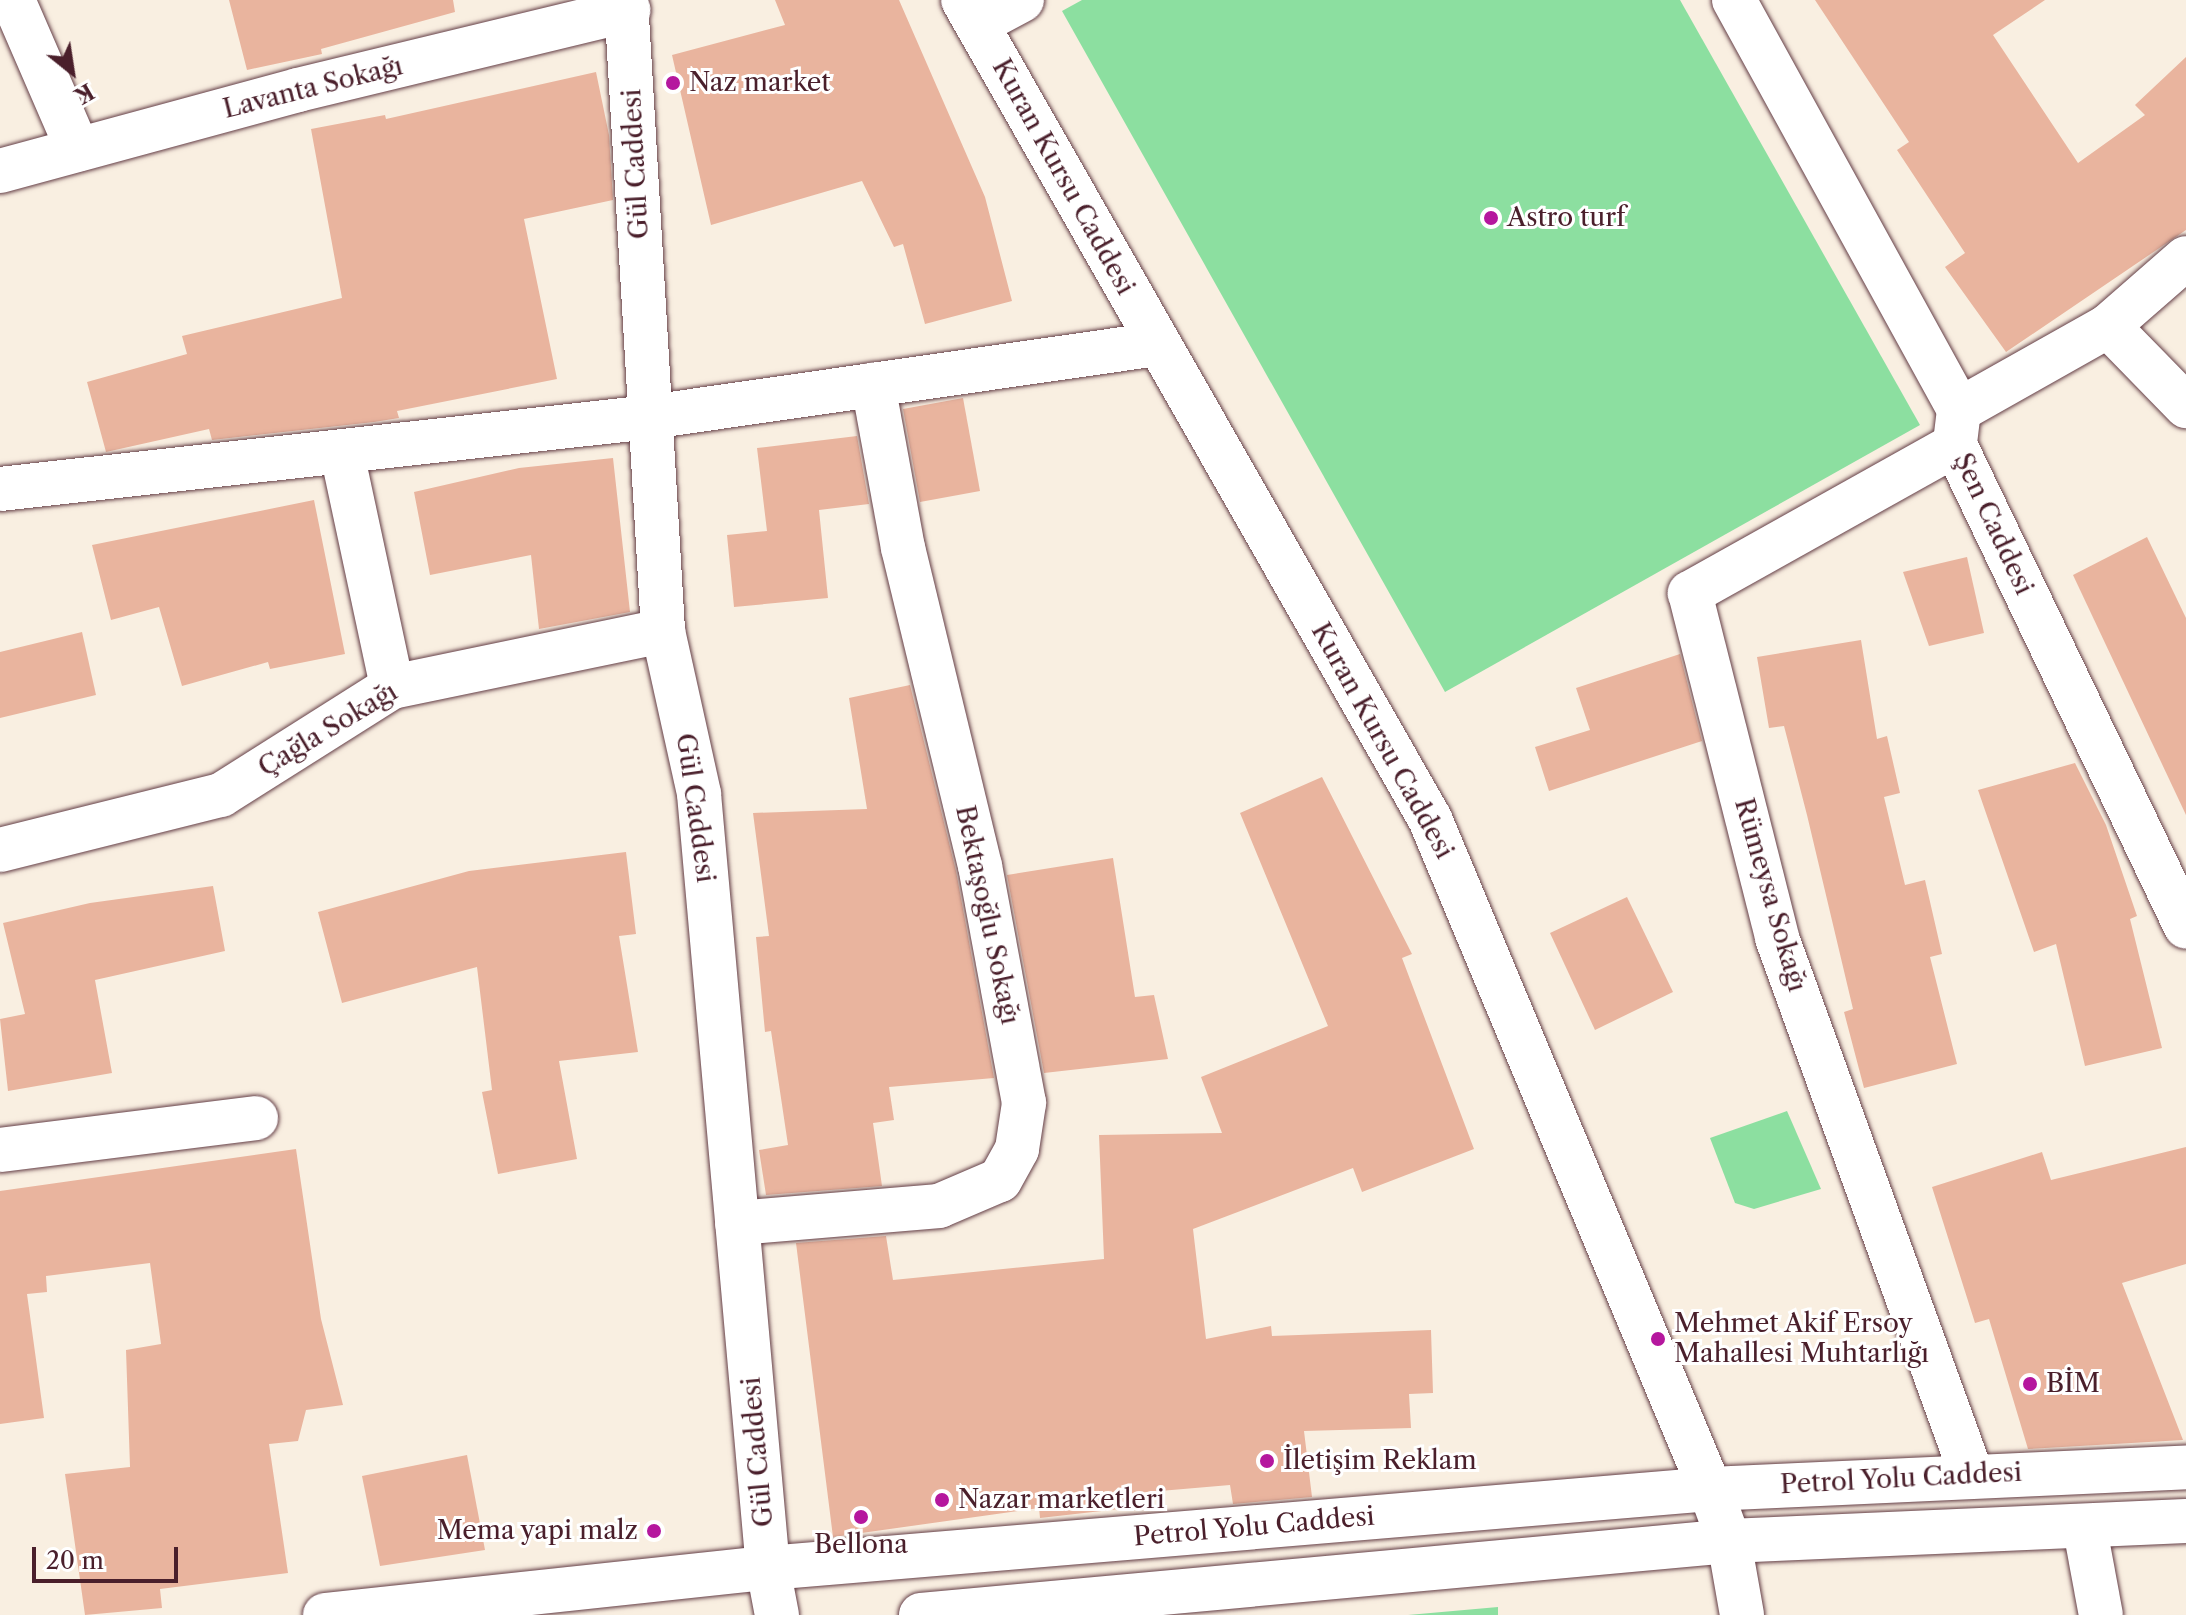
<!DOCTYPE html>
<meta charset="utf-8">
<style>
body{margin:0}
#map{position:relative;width:2186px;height:1615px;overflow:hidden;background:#f9efe1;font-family:"Libre Caslon Text",serif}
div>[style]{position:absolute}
.green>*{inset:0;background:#8cdfa0}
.building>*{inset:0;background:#e9b49e}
.roads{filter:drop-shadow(0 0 2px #643e46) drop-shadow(0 0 2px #643e46)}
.street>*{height:44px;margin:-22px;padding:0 22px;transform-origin:22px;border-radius:22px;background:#fff}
.secondary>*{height:44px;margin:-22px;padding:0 22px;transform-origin:22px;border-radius:22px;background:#fff}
.dots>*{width:22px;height:22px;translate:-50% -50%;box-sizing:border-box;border:4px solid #fff;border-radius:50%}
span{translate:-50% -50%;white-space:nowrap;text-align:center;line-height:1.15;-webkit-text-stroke:6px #fff;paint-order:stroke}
.poi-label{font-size:26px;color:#4a1f2b}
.left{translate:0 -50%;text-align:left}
.right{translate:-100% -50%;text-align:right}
.street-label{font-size:26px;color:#4a1f2b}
.north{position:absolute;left:32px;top:32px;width:80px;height:80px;-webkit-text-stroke:6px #fff;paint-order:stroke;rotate:150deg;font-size:22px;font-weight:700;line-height:32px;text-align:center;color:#4a1f2b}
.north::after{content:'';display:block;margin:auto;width:28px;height:36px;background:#4a1f2b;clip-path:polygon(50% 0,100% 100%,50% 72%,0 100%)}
.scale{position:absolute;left:32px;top:1547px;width:146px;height:36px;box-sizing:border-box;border:4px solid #4a1f2b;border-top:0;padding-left:10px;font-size:24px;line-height:28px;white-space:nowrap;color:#4a1f2b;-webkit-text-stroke:6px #fff;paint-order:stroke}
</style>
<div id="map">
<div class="green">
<i style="clip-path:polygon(1082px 0,1680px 0,1920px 425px,1445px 692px,1062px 11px)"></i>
<i style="clip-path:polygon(1787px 1111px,1821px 1189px,1754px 1209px,1735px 1203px,1710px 1138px)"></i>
<i style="clip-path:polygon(1498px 1607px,1498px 1615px,1408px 1615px)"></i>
</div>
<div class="building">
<i style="clip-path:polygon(229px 0,453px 0,455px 12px,321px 49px,322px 54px,247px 70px)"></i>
<i style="clip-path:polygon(775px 0,899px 0,985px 197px,1012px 301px,925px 324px,903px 244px,894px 247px,862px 181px,711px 225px,672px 55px,785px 25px)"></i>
<i style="clip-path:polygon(1815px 0,2045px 0,1993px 35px,2078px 163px,2145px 115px,2135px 105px,2186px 57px,2186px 230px,2006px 352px,1945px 267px,1965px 253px,1897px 150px,1909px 142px)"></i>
<i style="clip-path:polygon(596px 72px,609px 135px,613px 200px,524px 219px,557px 379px,397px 411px,399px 418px,374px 422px,212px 440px,209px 429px,106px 452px,87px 382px,187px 354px,182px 336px,342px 298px,311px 129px,385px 115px,386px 119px)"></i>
<i style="clip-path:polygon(963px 398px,980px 491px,920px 502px,903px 409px)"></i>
<i style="clip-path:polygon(857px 436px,869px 504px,819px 510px,828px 598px,734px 607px,727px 535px,767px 531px,757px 448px)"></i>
<i style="clip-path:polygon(613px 458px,630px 612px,539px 629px,531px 555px,430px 575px,414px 492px,519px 468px)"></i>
<i style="clip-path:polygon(314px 500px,345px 654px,270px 669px,268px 662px,182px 686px,159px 607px,111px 620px,92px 545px)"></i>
<i style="clip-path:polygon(2147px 537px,2186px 618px,2186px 815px,2073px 575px)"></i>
<i style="clip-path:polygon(1967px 557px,1984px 633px,1929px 646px,1903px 572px)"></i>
<i style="clip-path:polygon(82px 632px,96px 695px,0 718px,0 652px)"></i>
<i style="clip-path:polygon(1861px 640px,1877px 739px,1887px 736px,1900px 793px,1884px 797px,1905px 885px,1925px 880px,1942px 954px,1930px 957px,1957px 1064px,1864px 1088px,1844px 1012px,1853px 1009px,1807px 815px,1784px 726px,1769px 728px,1757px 657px)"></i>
<i style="clip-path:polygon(1680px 654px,1702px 741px,1549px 791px,1535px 747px,1590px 730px,1576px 688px)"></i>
<i style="clip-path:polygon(910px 685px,956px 871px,994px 1078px,889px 1087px,894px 1120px,873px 1123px,882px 1186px,766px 1195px,759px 1150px,788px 1145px,771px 1031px,765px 1032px,756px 937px,769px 936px,753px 813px,867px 809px,849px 698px)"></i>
<i style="clip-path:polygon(2075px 763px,2106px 825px,2137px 916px,2130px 919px,2162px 1048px,2085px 1066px,2056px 944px,2034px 952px,1978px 790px)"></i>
<i style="clip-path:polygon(1322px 777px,1412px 954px,1402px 958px,1474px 1149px,1362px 1192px,1353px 1168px,1193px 1229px,1206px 1339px,1271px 1326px,1272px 1336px,1431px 1330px,1433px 1393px,1409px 1394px,1411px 1428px,1304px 1431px,1312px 1497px,1233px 1504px,1230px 1485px,1125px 1494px,1128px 1508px,1040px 1518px,1039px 1508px,833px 1537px,796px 1243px,886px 1236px,893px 1280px,1104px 1259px,1099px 1135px,1222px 1133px,1201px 1077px,1328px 1026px,1240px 813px)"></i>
<i style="clip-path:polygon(626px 852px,636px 934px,619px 936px,638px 1052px,559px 1061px,577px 1159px,498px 1174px,482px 1092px,492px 1090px,477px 967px,342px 1003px,318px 912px,469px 871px)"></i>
<i style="clip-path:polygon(1113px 858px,1135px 997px,1154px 995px,1168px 1059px,1044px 1073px,1007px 875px)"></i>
<i style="clip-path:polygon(213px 886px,225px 951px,95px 980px,112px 1073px,8px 1091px,0 1019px,25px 1014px,3px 923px,90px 903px)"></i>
<i style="clip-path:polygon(1627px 897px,1673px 992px,1595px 1030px,1550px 933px)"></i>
<i style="clip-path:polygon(2186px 1147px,2186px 1264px,2122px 1283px,2183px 1440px,2028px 1449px,1989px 1319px,1975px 1323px,1932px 1187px,2042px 1152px,2051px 1180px)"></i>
<i style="clip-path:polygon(296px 1149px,321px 1319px,343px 1405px,306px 1410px,298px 1441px,269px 1444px,288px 1573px,160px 1589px,162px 1608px,85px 1615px,65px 1474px,130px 1467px,126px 1350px,161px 1344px,150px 1263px,46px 1276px,47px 1292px,27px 1294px,44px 1418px,0 1424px,0 1191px)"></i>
<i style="clip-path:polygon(467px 1455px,485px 1550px,380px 1566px,362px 1476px)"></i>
</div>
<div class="roads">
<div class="street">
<i style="left:13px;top:0;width:163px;rotate:66.6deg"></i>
<i style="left:626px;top:0;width:632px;rotate:86.64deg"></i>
<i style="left:663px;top:631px;width:167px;rotate:77.5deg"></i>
<i style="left:699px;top:794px;width:777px;rotate:84.91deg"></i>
<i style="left:768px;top:1568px;width:48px;rotate:79.2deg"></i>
<i style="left:1734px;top:0;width:468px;rotate:61.2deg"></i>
<i style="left:1959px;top:410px;width:35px;rotate:97deg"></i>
<i style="left:1955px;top:445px;width:534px;rotate:64.39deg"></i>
<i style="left:977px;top:24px;width:51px;rotate:-28.1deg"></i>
<i style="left:0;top:171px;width:309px;rotate:-15.2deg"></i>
<i style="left:298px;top:90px;width:340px;rotate:-13.6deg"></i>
<i style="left:2108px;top:326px;width:112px;rotate:45.7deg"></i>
<i style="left:1959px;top:410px;width:171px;rotate:-29.4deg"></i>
<i style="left:2108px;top:326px;width:103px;rotate:-41.1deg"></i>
<i style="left:1955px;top:445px;width:304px;rotate:150.8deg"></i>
<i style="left:1690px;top:593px;width:356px;rotate:75.8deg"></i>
<i style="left:1777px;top:938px;width:572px;rotate:70.08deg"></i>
<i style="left:342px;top:453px;width:239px;rotate:77.9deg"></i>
<i style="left:0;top:489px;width:654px;rotate:-6.32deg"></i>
<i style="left:650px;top:417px;width:512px;rotate:-8.19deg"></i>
<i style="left:0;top:850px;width:228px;rotate:-14deg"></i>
<i style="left:221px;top:795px;width:202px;rotate:-32.3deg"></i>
<i style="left:392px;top:687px;width:277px;rotate:-11.7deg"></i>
<i style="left:0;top:1150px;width:258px;rotate:-7.1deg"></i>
<i style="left:737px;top:1223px;width:203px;rotate:-4.8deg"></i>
<i style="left:939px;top:1206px;width:66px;rotate:-23.1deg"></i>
<i style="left:1000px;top:1180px;width:35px;rotate:-61deg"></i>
<i style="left:1017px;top:1149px;width:47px;rotate:-81.3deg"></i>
<i style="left:1024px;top:1103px;width:241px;rotate:-100.5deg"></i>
<i style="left:980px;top:866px;width:327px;rotate:-103.6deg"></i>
<i style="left:903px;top:548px;width:166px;rotate:-100.4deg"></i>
<i style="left:2085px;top:1529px;width:87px;rotate:79.5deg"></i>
</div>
<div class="secondary">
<i style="left:963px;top:0;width:943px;rotate:60.31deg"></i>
<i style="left:1430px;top:819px;width:726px;rotate:67.32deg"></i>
<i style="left:1710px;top:1489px;width:55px;rotate:69.9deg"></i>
<i style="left:1729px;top:1541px;width:75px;rotate:80deg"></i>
<i style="left:325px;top:1615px;width:445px;rotate:-6.1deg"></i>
<i style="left:768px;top:1568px;width:945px;rotate:-4.79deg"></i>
<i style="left:1710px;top:1489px;width:477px;rotate:-2.6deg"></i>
<i style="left:921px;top:1615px;width:811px;rotate:-5.23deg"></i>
<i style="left:1729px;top:1541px;width:457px;rotate:-2.5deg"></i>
</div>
</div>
<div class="dots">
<i style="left:673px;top:83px;background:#b5179e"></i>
<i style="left:1491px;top:218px;background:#b5179e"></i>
<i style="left:1658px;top:1339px;background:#b5179e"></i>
<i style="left:2030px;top:1384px;background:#b5179e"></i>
<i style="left:1267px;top:1461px;background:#b5179e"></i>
<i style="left:942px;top:1500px;background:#b5179e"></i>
<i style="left:861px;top:1517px;background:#b5179e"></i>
<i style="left:654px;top:1531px;background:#b5179e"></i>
</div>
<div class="poi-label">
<span class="left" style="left:689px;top:83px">Naz market</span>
<span class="left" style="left:1507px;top:218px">Astro turf</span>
<span class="left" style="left:1674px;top:1339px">Mehmet Akif Ersoy<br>Mahallesi Muhtarlığı</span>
<span class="left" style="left:2046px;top:1384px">BİM</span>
<span class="left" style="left:1283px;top:1461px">İletişim Reklam</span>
<span class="left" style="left:958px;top:1500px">Nazar marketleri</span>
<span class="right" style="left:638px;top:1531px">Mema yapi malz</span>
<span style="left:861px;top:1545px">Bellona</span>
</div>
<div class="street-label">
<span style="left:313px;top:88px;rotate:-14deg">Lavanta Sokağı</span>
<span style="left:636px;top:164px;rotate:-93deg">Gül Caddesi</span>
<span style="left:1063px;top:177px;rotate:61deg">Kuran Kursu Caddesi</span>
<span style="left:1993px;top:524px;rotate:65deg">Şen Caddesi</span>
<span style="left:328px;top:730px;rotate:-31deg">Çağla Sokağı</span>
<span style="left:1382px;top:741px;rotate:61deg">Kuran Kursu Caddesi</span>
<span style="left:695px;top:808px;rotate:82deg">Gül Caddesi</span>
<span style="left:1770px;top:895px;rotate:74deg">Rümeysa Sokağı</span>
<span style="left:987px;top:915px;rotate:78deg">Bektaşoğlu Sokağı</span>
<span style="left:758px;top:1452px;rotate:-95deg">Gül Caddesi</span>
<span style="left:1901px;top:1479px;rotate:-3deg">Petrol Yolu Caddesi</span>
<span style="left:1254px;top:1527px;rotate:-5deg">Petrol Yolu Caddesi</span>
</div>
<div class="north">K</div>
<div class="scale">20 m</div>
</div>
